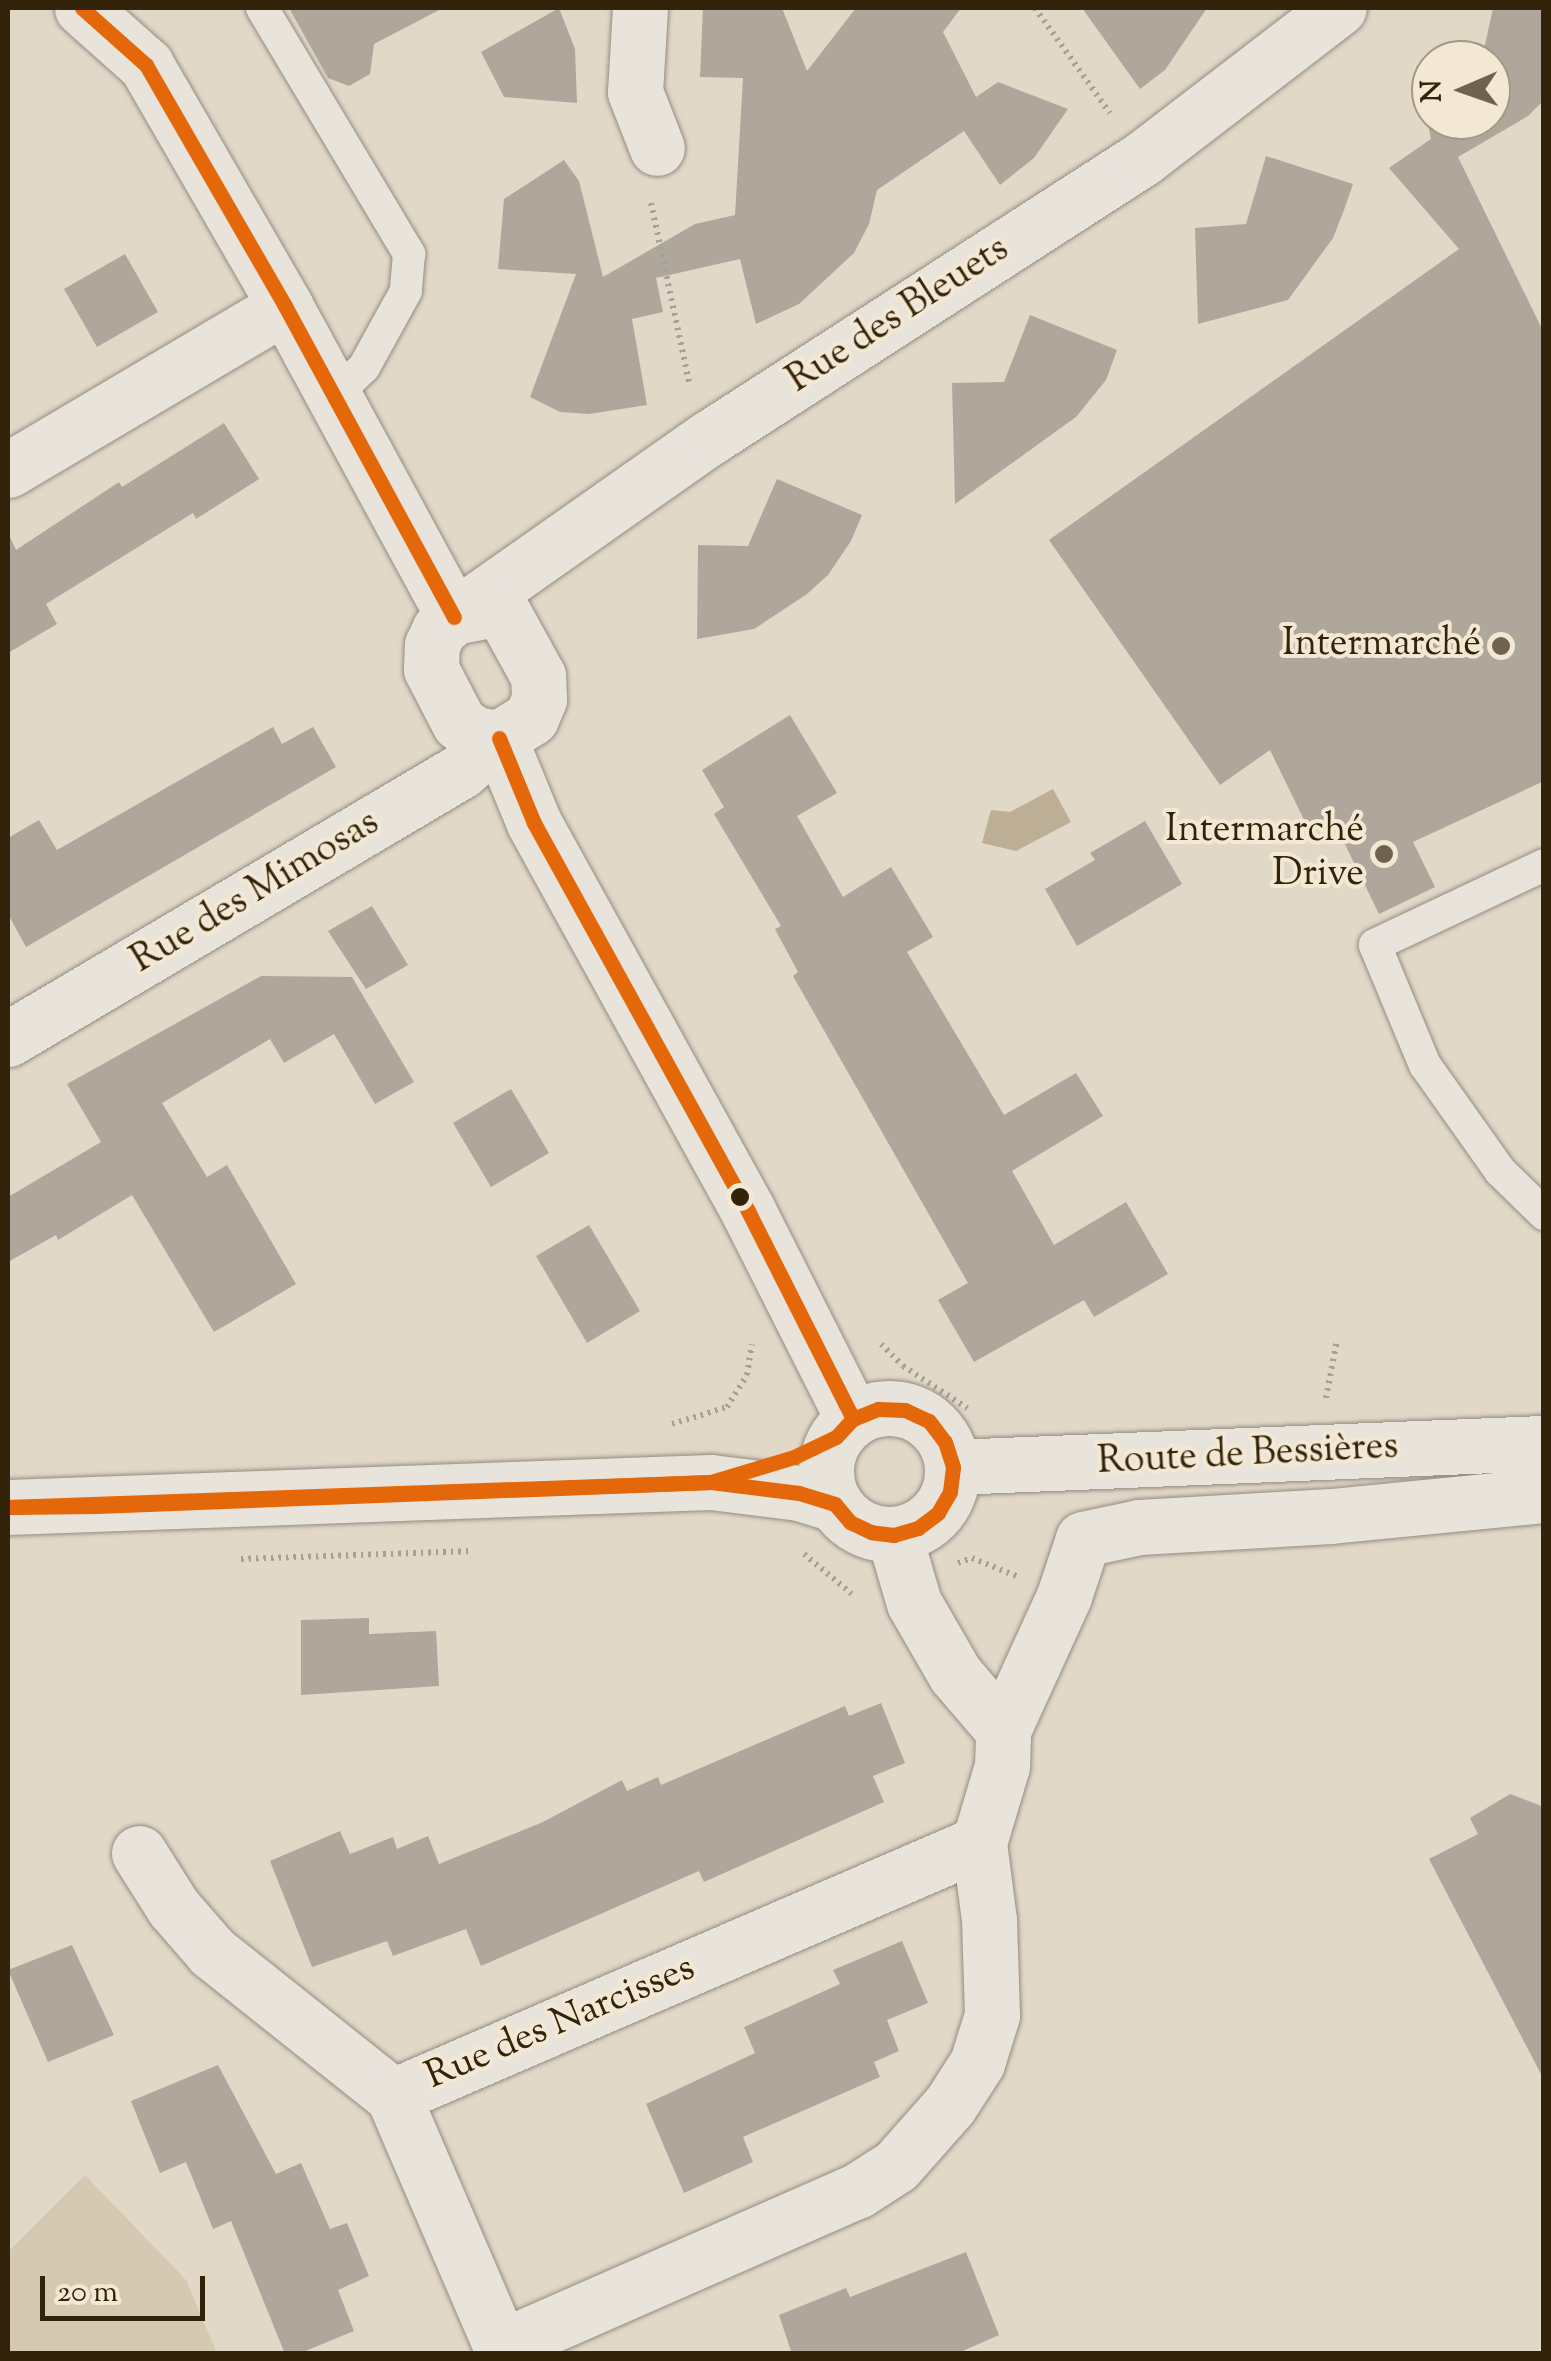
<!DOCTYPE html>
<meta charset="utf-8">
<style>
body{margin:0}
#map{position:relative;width:1551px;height:2361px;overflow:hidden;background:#e2d8c8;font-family:"Sorts Mill Goudy",serif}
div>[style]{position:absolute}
.green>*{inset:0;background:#d6c9b1}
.water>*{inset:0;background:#bdaf96}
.building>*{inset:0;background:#afa79b}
.path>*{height:6px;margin-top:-3px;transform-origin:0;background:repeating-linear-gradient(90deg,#a6a098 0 2.5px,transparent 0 7.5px)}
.roads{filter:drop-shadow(0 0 2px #948c80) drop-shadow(0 0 2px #948c80)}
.service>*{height:32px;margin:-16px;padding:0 16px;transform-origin:16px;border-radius:16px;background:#e8e3db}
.minor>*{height:55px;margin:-27.5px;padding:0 27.5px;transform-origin:27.5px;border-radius:27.5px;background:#e8e3db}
.secondary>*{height:55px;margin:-27.5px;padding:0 27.5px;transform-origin:27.5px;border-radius:27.5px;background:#e8e3db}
.secondary>.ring{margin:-27.5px;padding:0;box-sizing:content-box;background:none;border:55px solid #e8e3db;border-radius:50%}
.bus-1>*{height:15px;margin:-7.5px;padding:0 7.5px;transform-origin:7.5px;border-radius:7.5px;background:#e46809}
.dots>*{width:28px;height:28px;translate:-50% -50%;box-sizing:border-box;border:5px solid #f3e8d4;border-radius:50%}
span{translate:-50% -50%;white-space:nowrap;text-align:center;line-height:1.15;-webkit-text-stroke:8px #f3e8d4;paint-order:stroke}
.street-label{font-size:38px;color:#33230b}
.poi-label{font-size:38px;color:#33230b}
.right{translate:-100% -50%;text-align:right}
.frame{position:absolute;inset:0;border:10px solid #33230b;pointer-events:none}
.north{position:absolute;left:1411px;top:40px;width:100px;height:100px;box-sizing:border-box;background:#f3e8d4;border:2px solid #a69984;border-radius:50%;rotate:268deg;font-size:28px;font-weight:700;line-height:40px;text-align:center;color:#33230b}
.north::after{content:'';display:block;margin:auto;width:35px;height:45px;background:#70624d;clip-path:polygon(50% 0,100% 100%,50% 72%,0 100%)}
.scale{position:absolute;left:40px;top:2276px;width:165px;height:45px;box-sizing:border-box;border:5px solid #33230b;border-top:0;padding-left:12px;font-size:30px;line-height:35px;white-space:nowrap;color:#33230b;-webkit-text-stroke:8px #f3e8d4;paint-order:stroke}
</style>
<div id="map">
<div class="green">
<i style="clip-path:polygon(85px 2175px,186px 2280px,217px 2353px,8px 2353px,8px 2252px)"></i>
</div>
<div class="water">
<i style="clip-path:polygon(1053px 789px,1071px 822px,1016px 851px,982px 843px,991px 810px,1010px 812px)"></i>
</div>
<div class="building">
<i style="clip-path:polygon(289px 8px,443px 8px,374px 44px,370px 74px,349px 86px,328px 78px)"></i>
<i style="clip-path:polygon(559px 8px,575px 49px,577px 103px,504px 97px,481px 52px)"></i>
<i style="clip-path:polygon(703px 8px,782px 8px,807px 71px,856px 8px,961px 8px,943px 32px,976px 97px,998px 82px,1068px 109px,1034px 158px,1000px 185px,964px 131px,877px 190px,869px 224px,854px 253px,799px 304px,756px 324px,740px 259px,656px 278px,663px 312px,632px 319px,647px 405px,589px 414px,560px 412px,530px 397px,576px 274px,498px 269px,504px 199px,564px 160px,579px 181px,603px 277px,695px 224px,735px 215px,743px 78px,700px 77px)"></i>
<i style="clip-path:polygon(1082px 8px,1207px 8px,1165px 70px,1140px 89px)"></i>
<i style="clip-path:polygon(1493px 8px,1544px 8px,1544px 100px,1528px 116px,1458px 157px,1544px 333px,1544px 781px,1413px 842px,1435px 887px,1379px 914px,1333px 820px,1310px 832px,1270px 750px,1220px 785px,1049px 540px,1459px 249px,1389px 168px,1431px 139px,1416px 66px,1431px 63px,1431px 120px,1491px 120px,1491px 60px,1449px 60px,1483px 54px)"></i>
<i style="clip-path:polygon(1266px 156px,1353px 184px,1344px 210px,1333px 238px,1288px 300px,1198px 324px,1195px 228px,1246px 224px)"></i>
<i style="clip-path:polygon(125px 254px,158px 312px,97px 347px,64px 289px)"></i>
<i style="clip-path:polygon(1030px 315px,1117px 350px,1106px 380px,1076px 417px,955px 504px,952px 383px,1004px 382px)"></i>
<i style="clip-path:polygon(224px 423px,259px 479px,196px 519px,193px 513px,46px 604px,57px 624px,8px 653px,8px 533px,16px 550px,119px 482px,122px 487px)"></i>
<i style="clip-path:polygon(777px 479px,862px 515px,851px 541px,828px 575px,807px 594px,754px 629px,697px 639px,698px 545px,748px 546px)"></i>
<i style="clip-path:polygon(790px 715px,837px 793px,797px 816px,843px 897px,891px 867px,933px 937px,907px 952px,1004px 1115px,1076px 1073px,1103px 1116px,1012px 1171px,1054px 1245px,1126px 1202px,1168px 1274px,1094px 1317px,1084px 1300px,974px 1362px,938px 1300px,968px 1283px,793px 976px,798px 972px,775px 929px,781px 926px,714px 814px,724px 807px,702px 770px)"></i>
<i style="clip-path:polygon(273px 727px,282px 744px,313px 727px,336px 767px,26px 947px,8px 914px,8px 838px,39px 820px,57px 850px)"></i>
<i style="clip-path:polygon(1145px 821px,1182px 884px,1077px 946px,1045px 889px,1095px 860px,1090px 853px)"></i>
<i style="clip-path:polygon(372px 906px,408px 965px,366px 989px,328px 931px)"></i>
<i style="clip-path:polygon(261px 976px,352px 977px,414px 1082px,375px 1104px,334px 1034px,284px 1063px,270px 1039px,162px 1103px,207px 1177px,227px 1165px,296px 1284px,214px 1332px,132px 1195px,58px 1240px,56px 1235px,8px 1262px,8px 1197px,101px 1142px,67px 1084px)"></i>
<i style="clip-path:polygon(511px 1089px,549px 1153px,491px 1187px,453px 1123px)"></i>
<i style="clip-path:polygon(589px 1225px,640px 1311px,587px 1343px,536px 1256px)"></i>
<i style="clip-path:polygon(369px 1618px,369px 1634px,436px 1631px,439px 1686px,301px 1695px,301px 1620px)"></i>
<i style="clip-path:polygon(881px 1703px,905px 1763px,873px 1776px,884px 1802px,704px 1882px,699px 1871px,481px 1966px,466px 1929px,393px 1956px,387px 1941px,312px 1967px,270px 1861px,340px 1831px,350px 1854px,393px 1837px,397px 1849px,428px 1836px,439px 1864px,543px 1822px,622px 1780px,627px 1791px,658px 1777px,661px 1785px,845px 1706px,849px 1716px)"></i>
<i style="clip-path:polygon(1510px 1794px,1544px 1807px,1544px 2080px,1429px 1859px,1478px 1834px,1470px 1818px)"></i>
<i style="clip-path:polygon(902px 1941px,928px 2003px,887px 2020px,899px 2051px,874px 2062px,880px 2077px,743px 2137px,753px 2162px,684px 2193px,646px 2104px,755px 2053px,744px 2027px,840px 1984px,833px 1970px)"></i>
<i style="clip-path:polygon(72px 1945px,114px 2035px,48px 2062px,8px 1970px)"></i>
<i style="clip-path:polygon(218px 2065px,276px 2174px,301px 2163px,330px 2229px,347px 2223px,369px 2276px,338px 2290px,354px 2331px,298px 2354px,285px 2354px,231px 2221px,213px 2229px,186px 2162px,160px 2173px,131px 2101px)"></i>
<i style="clip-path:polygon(966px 2252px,999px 2335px,956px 2354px,792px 2354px,779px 2315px,846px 2288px,850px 2297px)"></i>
</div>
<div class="path">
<i style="left:1035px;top:8px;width:129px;rotate:54.5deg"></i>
<i style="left:651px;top:203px;width:187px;rotate:78deg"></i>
<i style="left:881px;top:1344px;width:31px;rotate:45deg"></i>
<i style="left:903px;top:1366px;width:77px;rotate:33.3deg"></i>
<i style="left:1326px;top:1398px;width:59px;rotate:-79.3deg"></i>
<i style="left:672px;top:1424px;width:58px;rotate:-17.2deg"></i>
<i style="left:727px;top:1407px;width:38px;rotate:-58deg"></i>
<i style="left:747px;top:1375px;width:31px;rotate:-81deg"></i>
<i style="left:804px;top:1554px;width:62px;rotate:39.8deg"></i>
<i style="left:241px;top:1559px;width:232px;rotate:-2deg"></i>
<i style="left:958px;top:1563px;width:15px;rotate:-20deg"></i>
<i style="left:972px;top:1558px;width:48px;rotate:22.2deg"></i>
</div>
<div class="roads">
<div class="service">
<i style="left:262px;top:8px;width:287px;rotate:59.1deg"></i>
<i style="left:409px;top:254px;width:37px;rotate:95deg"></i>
<i style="left:406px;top:291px;width:87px;rotate:118.9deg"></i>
<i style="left:364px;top:367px;width:42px;rotate:136deg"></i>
<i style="left:1544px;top:865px;width:187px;rotate:154.7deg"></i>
<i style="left:1375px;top:945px;width:130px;rotate:67.4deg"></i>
<i style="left:1425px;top:1065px;width:130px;rotate:54.7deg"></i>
<i style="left:1500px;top:1171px;width:62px;rotate:44.3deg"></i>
</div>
<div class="minor">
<i style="left:82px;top:8px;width:86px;rotate:41.7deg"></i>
<i style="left:146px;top:65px;width:278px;rotate:60deg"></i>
<i style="left:285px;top:306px;width:354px;rotate:61.5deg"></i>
<i style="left:640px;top:8px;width:84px;rotate:93.4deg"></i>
<i style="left:635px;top:92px;width:60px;rotate:68.6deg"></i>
<i style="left:8px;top:470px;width:322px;rotate:-30.6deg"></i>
<i style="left:499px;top:738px;width:24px;rotate:-171deg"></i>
<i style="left:475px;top:734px;width:19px;rotate:-145deg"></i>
<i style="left:459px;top:723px;width:61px;rotate:-117.4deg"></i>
<i style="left:431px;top:669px;width:24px;rotate:-88deg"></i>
<i style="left:432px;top:645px;width:17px;rotate:-65deg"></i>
<i style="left:439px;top:630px;width:20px;rotate:-41deg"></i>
<i style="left:454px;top:617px;width:312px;rotate:-35.1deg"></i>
<i style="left:709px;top:438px;width:515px;rotate:-32.8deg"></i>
<i style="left:1142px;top:159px;width:248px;rotate:-37.5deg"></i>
<i style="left:499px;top:738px;width:92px;rotate:67.6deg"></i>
<i style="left:534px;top:823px;width:443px;rotate:61.1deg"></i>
<i style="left:748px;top:1211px;width:233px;rotate:63.2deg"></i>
<i style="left:8px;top:1039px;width:526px;rotate:-30.61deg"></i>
<i style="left:461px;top:771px;width:50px;rotate:-41deg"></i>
<i style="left:499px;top:738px;width:38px;rotate:-32deg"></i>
<i style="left:531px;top:718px;width:21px;rotate:-67deg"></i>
<i style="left:539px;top:699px;width:23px;rotate:-92deg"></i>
<i style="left:538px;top:676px;width:68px;rotate:-118.8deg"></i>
<i style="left:505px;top:616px;width:16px;rotate:-158deg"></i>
<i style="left:490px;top:610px;width:37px;rotate:169deg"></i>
<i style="left:1003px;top:1730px;width:147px;rotate:-65.5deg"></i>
<i style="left:1064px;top:1596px;width:60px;rotate:-71.6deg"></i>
<i style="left:1083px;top:1539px;width:57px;rotate:-12.1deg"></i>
<i style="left:1139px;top:1527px;width:192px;rotate:-3.3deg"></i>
<i style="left:1331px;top:1516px;width:205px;rotate:-5.6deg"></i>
<i style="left:139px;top:1853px;width:64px;rotate:57.8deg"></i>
<i style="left:173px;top:1907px;width:60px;rotate:49.1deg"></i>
<i style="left:212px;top:1952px;width:231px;rotate:38.5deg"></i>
<i style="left:393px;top:2096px;width:273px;rotate:66.7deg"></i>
<i style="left:501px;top:2347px;width:389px;rotate:-23.7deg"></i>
<i style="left:857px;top:2191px;width:46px;rotate:-32.7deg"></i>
<i style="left:896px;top:2166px;width:81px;rotate:-48.5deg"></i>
<i style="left:950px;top:2105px;width:50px;rotate:-57.3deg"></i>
<i style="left:977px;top:2063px;width:50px;rotate:-72.6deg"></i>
<i style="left:992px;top:2015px;width:95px;rotate:-91.8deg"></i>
<i style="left:989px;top:1920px;width:78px;rotate:-97.4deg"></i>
<i style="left:979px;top:1843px;width:80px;rotate:-73.4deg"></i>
<i style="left:1002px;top:1766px;width:36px;rotate:-88deg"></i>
<i style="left:1003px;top:1730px;width:74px;rotate:-130.6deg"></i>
<i style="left:955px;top:1674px;width:82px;rotate:-120deg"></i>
<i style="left:914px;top:1603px;width:71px;rotate:-106.4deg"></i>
<i style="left:393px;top:2096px;width:638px;rotate:-23.35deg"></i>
</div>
<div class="secondary">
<i class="ring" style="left:826px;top:1408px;width:71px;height:71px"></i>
<i style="left:953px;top:1467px;width:591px;rotate:-2.33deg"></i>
<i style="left:8px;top:1507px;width:703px;rotate:-2.04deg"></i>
<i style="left:711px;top:1482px;width:89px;rotate:7.1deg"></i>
<i style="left:799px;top:1493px;width:38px;rotate:17deg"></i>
</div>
</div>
<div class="bus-1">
<i style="left:82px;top:8px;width:86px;rotate:41.7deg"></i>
<i style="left:146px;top:65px;width:278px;rotate:60deg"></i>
<i style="left:285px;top:306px;width:354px;rotate:61.5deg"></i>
<i style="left:499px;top:738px;width:92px;rotate:67.6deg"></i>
<i style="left:534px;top:823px;width:443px;rotate:61.1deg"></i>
<i style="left:748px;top:1211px;width:233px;rotate:63.2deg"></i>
<i style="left:878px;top:1409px;width:27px;rotate:2deg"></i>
<i style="left:905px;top:1410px;width:26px;rotate:25deg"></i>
<i style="left:929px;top:1421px;width:26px;rotate:53deg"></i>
<i style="left:945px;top:1442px;width:26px;rotate:72deg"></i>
<i style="left:953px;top:1467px;width:25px;rotate:97deg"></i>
<i style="left:950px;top:1492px;width:24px;rotate:120deg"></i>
<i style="left:938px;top:1513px;width:25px;rotate:143deg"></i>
<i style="left:918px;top:1528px;width:25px;rotate:164deg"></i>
<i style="left:894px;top:1535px;width:23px;rotate:-173deg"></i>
<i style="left:871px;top:1532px;width:23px;rotate:-155deg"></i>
<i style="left:850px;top:1522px;width:23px;rotate:-130deg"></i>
<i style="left:835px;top:1504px;width:38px;rotate:-163deg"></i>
<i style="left:799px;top:1493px;width:89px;rotate:-172.9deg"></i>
<i style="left:711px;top:1482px;width:87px;rotate:-16.8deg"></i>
<i style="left:794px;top:1457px;width:47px;rotate:-25.5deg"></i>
<i style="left:836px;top:1437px;width:25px;rotate:-47deg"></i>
<i style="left:853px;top:1419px;width:27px;rotate:-22deg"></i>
<i style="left:711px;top:1482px;width:614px;rotate:177.76deg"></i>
<i style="left:97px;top:1506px;width:89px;rotate:179.4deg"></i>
<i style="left:8px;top:1507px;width:703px;rotate:-2.04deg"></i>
</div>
<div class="dots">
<i style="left:1501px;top:646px;background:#70624d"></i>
<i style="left:1384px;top:854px;background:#70624d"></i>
<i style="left:740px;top:1197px;background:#33230b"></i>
</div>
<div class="street-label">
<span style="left:899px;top:316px;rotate:-33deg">Rue des Bleuets</span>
<span style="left:256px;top:893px;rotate:-31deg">Rue des Mimosas</span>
<span style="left:1248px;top:1456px;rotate:-3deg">Route de Bessières</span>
<span style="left:561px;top:2024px;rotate:-23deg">Rue des Narcisses</span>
</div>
<div class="poi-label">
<span class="right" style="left:1481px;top:646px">Intermarché</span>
<span class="right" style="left:1364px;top:854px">Intermarché<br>Drive</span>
</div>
<div class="frame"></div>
<div class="north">N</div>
<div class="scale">20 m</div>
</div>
